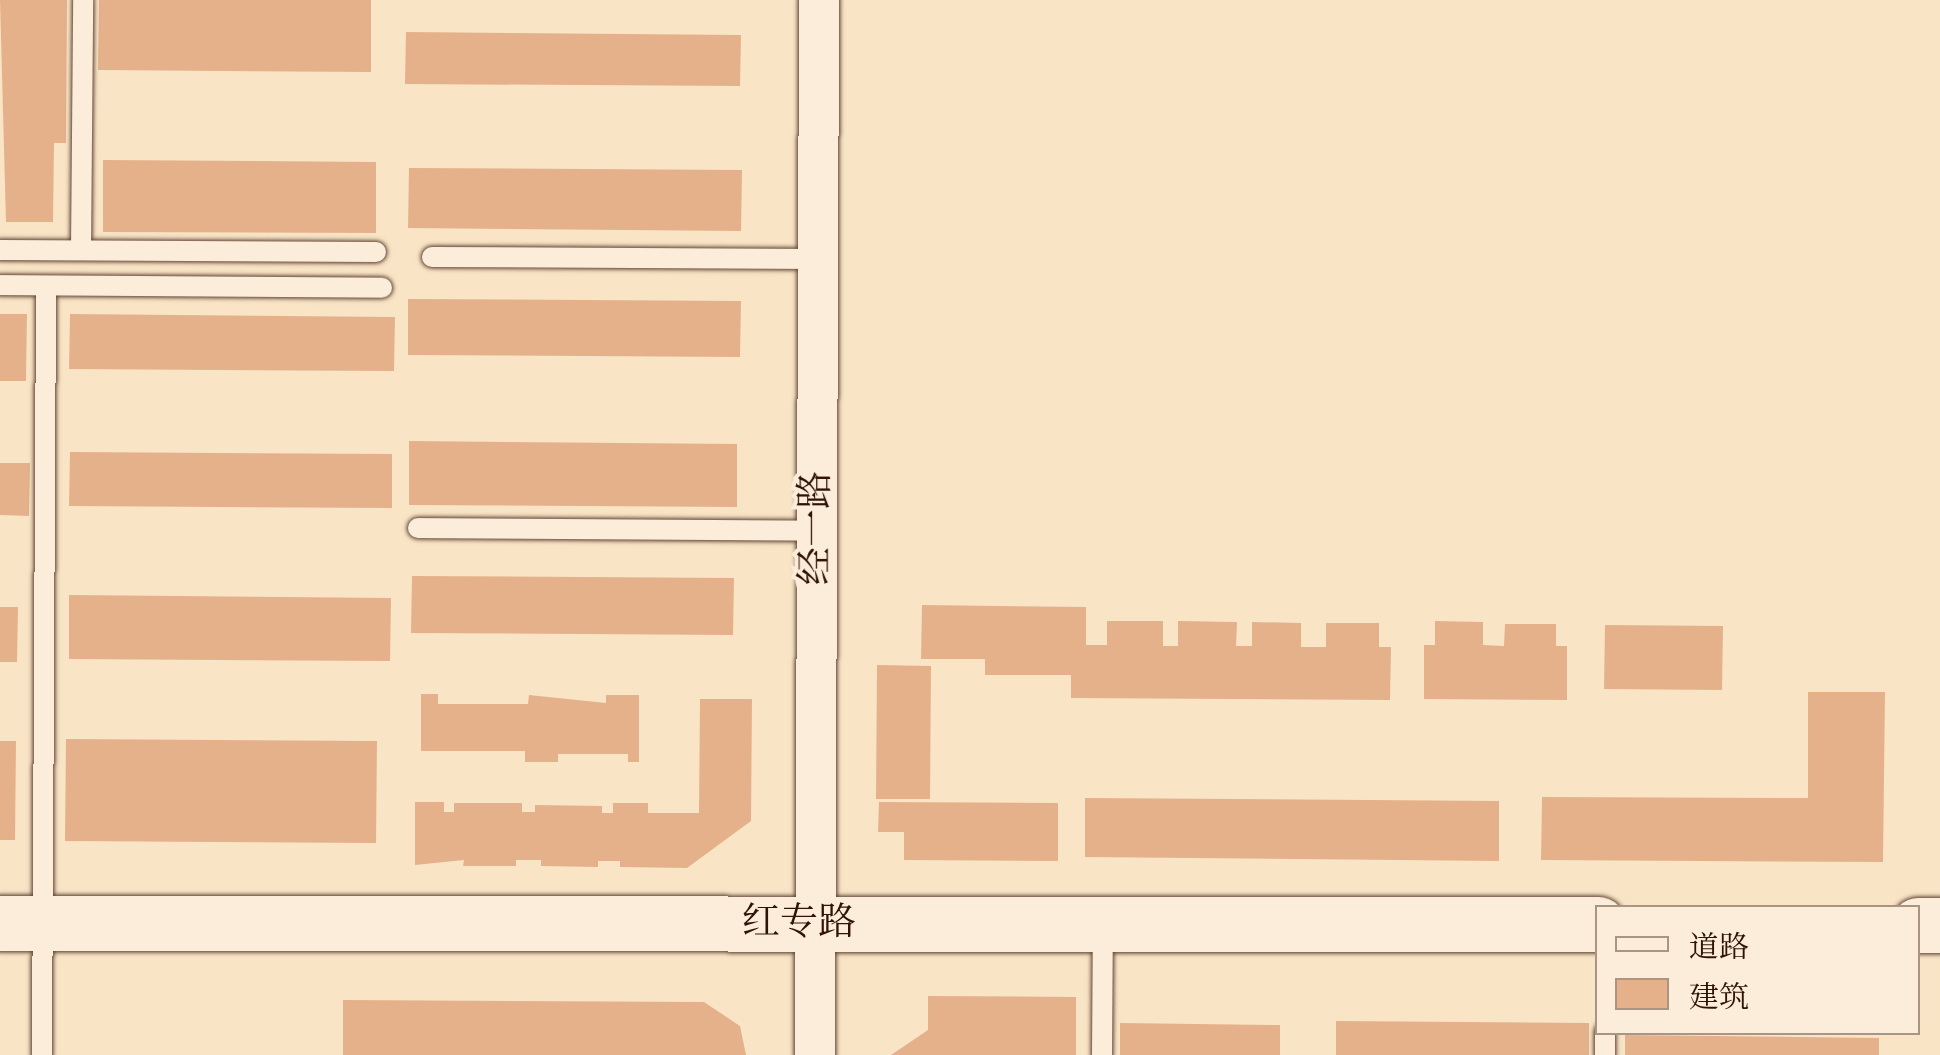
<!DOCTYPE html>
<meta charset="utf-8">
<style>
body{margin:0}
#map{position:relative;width:1940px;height:1055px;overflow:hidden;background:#f9e4c6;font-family:"IM FELL DW Pica","Noto Serif SC",serif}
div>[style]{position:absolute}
.building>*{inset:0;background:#e5b18b}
.roads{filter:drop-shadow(0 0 2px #624636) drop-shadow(0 0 2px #624636)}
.lane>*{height:20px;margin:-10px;padding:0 10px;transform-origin:10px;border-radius:10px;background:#fbedda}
.street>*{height:40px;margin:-20px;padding:0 20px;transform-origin:20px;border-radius:20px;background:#fbedda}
.secondary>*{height:55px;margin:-27.5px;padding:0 27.5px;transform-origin:27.5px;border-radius:27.5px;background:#fbedda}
span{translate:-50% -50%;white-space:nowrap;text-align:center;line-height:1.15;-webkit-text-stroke:8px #fbedda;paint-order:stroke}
.street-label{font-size:38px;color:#301206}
.legend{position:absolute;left:1595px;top:905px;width:325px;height:130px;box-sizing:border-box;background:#fbedda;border:2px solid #aa9585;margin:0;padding:12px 18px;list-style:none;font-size:30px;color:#301206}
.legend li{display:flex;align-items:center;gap:20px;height:50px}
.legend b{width:50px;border:2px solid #aa9585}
</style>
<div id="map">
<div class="building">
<i style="clip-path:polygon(0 0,67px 0,66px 143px,54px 143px,53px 222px,6px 222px)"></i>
<i style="clip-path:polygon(99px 0,371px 0,371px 72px,98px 70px)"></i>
<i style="clip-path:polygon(406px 32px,741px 35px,740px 86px,405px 84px)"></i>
<i style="clip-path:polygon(103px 160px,376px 162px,376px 233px,103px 232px)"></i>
<i style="clip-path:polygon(409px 168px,742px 170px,741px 231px,408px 228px)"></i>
<i style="clip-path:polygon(408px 299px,741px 301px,740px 357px,408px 355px)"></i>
<i style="clip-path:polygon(0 314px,27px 314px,26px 381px,0 381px)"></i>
<i style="clip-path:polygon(70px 314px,395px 317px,394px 371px,69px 369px)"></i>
<i style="clip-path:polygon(409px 441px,737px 444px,737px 507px,409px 505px)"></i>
<i style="clip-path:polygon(70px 452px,392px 454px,392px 508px,69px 506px)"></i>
<i style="clip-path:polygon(0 463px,30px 463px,29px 516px,0 515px)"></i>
<i style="clip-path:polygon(412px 576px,734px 578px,733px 635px,411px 633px)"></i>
<i style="clip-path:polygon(69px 595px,391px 598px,390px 661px,69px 659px)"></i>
<i style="clip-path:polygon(922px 605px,1086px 607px,1086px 645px,1107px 645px,1107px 621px,1163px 621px,1163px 646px,1178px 646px,1178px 621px,1237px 622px,1236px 646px,1252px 646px,1252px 622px,1301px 623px,1301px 647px,1326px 647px,1326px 623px,1379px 623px,1379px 647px,1391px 647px,1390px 700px,1071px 698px,1071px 675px,985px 675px,985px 659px,921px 659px)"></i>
<i style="clip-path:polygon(0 607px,18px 607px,17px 662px,0 662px)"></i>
<i style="clip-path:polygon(1435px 621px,1483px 622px,1483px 645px,1504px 646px,1505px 624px,1556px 624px,1556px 646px,1567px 646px,1567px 700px,1424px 699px,1424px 645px,1435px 645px)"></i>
<i style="clip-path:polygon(1605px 625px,1723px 626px,1722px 690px,1604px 689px)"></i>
<i style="clip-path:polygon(877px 665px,931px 666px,930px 799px,876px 799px)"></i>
<i style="clip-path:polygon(1808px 692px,1885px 692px,1883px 862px,1541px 860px,1542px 797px,1808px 798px)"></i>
<i style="clip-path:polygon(421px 694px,438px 694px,438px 704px,528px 704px,529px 695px,606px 703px,606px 695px,639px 695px,639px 762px,628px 762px,628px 754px,558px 754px,558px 762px,525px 762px,525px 751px,421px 751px)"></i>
<i style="clip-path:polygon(700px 699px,752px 699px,751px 821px,687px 868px,620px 867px,620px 861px,598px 861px,598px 867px,541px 866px,541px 860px,516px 860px,516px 866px,463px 866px,464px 860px,415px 865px,415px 802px,444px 802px,444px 812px,454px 812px,454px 803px,522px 803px,522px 812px,535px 812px,535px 805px,602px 806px,602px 813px,613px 813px,613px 803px,648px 803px,648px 813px,699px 813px)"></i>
<i style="clip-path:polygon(66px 739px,377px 741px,376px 843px,65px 841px)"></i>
<i style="clip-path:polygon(0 741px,16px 741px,15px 840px,0 840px)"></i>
<i style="clip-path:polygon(1085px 798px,1499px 801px,1499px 861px,1085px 857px)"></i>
<i style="clip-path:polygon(879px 802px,1058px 803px,1058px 861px,904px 860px,904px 832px,878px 832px)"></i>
<i style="clip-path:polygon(928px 996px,1076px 997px,1076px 1055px,891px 1055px,928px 1030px)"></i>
<i style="clip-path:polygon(343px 1000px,704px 1002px,740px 1026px,746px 1055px,343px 1055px)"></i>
<i style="clip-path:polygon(1336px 1021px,1589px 1023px,1589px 1055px,1336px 1055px)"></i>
<i style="clip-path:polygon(1120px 1023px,1280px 1025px,1280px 1055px,1120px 1055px)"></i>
<i style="clip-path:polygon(1625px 1035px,1879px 1038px,1879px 1055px,1625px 1055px)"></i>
</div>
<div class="roads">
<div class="lane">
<i style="left:0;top:250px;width:376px;rotate:0.3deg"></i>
<i style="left:81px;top:250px;width:250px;rotate:-89.5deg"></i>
<i style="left:432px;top:257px;width:386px;rotate:0.3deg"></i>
<i style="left:0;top:285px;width:382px;rotate:0.4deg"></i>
<i style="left:418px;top:528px;width:399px;rotate:0.4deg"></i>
<i style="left:42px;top:1055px;width:769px;rotate:-89.7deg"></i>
<i style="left:1102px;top:1055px;width:128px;rotate:-89.6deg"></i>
<i style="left:1605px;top:1055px;width:23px;rotate:-90deg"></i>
</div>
<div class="street">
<i style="left:815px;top:1055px;width:1055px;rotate:-89.78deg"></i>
</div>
<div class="secondary">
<i style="left:0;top:923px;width:1598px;rotate:0.04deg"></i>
<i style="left:1918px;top:925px;width:22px"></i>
</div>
</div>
<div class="street-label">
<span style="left:817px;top:528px;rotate:-90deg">经一路</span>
<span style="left:799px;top:924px">红专路</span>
</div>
<ul class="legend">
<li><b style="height:12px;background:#fbedda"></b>道路</li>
<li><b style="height:28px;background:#e5b18b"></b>建筑</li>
</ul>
</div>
